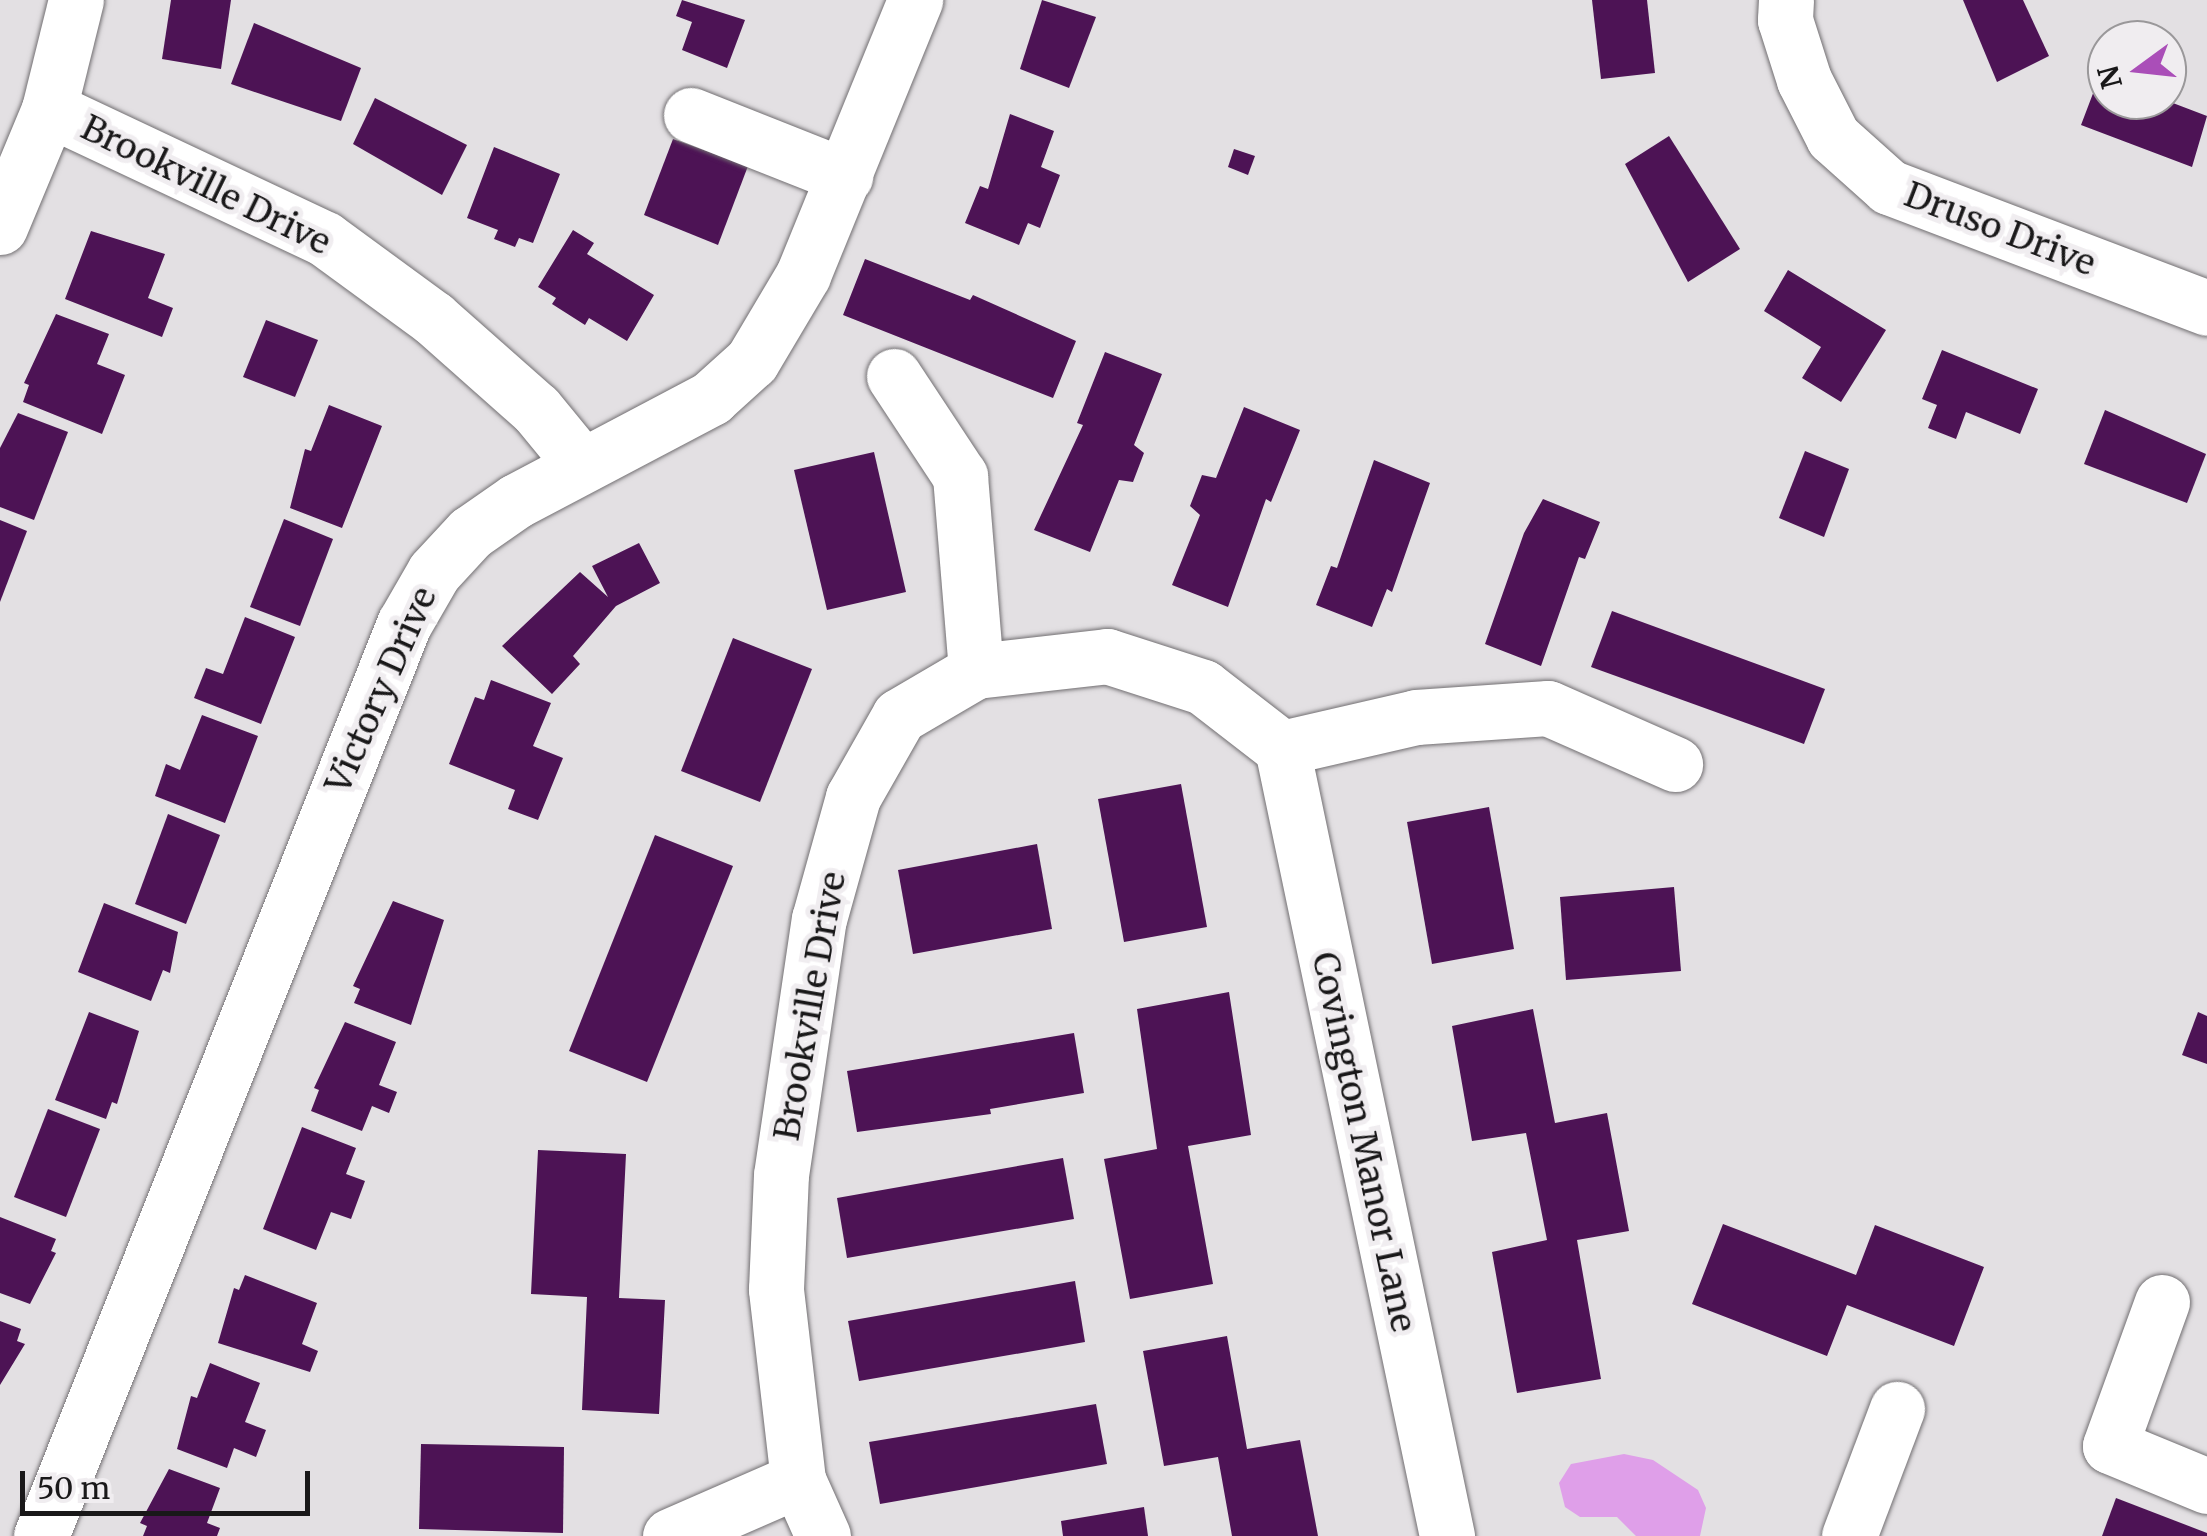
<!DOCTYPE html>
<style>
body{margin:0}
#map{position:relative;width:2207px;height:1536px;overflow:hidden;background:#e3e0e3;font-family:Merriweather,serif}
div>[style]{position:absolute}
.water>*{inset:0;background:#df9fe9}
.building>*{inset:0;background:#4d1355}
.roads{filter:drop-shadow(0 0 2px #726f72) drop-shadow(0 0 2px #726f72)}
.minor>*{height:55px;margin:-27.5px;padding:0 27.5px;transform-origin:27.5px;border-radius:27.5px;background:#fff}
span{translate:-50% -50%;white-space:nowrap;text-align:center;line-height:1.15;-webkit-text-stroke:10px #f0edf0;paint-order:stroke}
.street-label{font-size:35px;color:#191819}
.north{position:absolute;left:2087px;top:20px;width:100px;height:100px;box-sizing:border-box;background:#f0edf0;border:2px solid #9a989a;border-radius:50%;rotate:255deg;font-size:28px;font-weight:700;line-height:40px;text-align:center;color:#191819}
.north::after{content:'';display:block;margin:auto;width:35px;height:45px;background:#aa4eb8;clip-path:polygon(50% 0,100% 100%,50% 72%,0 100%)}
.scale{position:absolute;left:20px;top:1471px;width:290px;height:45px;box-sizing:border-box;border:5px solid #191819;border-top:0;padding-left:12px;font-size:30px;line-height:35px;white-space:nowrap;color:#191819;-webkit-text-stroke:8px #f0edf0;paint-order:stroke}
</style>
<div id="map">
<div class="water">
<i style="clip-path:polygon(1624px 1454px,1653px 1460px,1698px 1490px,1706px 1508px,1700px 1536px,1636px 1536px,1617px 1517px,1580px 1517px,1565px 1507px,1559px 1483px,1571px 1464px)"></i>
</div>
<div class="building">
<i style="clip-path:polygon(171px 0,231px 0,221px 69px,162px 59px)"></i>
<i style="clip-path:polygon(682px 0,745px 20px,727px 68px,682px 50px,692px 22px,676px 16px)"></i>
<i style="clip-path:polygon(1042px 0,1096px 17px,1069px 88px,1020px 69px)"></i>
<i style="clip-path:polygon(1592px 0,1647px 0,1655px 73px,1601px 79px)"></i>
<i style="clip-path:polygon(1963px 0,2023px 0,2049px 56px,1997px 82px)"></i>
<i style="clip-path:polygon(254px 23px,361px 68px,341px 121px,231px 84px)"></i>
<i style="clip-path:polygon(2100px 75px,2107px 78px,2107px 100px,2165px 100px,2207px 116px,2192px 167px,2081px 125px)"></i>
<i style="clip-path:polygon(375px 98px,467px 145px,442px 195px,353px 144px)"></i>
<i style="clip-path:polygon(1010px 114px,1054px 131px,1041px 167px,1060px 175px,1040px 228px,1028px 223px,1019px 245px,965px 223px,980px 186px,988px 189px)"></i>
<i style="clip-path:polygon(1669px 136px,1740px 249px,1688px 282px,1625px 164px)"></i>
<i style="clip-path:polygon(673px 139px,748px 166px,718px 245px,644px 215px)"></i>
<i style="clip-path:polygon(494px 147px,560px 174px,533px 243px,519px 238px,515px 247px,494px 239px,498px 230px,467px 218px)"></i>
<i style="clip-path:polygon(1234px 149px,1255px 156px,1248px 175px,1228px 167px)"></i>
<i style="clip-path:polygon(573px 230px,594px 243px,587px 254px,654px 295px,627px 341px,589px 318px,585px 325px,552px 304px,556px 298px,538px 287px)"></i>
<i style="clip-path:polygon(91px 231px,165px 254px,148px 298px,173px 308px,162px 337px,65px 299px)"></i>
<i style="clip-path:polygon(865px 259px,970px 300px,973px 295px,1076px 341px,1053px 398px,843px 315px)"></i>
<i style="clip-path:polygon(1788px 270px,1886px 330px,1841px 402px,1802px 378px,1821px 347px,1764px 311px)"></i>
<i style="clip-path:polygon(56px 314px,109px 334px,97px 364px,125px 375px,102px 434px,23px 402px,29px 385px,24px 383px)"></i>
<i style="clip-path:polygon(266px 320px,318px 340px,295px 397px,243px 377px)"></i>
<i style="clip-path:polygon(1942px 350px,2038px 389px,2020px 434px,1966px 412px,1956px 439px,1928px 428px,1937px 405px,1922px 399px)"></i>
<i style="clip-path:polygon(1105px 352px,1162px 374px,1134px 445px,1144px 453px,1133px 482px,1119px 480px,1090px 552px,1034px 530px,1083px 425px,1077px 423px)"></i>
<i style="clip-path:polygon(329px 405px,382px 426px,342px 528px,290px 508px,305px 449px,311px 451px)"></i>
<i style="clip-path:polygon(1244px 407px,1300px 430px,1271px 502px,1266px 499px,1228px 607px,1172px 585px,1200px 515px,1190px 506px,1202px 475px,1216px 478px)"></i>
<i style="clip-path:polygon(2105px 410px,2206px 454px,2187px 503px,2084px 464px)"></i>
<i style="clip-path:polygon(18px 413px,68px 432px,34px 520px,0 507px,0 448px)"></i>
<i style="clip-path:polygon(1805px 451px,1849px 469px,1824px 537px,1779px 518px)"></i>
<i style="clip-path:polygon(874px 452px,906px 592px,827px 610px,794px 470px)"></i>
<i style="clip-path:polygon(1374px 460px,1430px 483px,1392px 592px,1387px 589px,1372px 627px,1316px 605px,1331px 566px,1337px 568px)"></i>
<i style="clip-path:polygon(1543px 499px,1600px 522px,1585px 559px,1579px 557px,1541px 666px,1485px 644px,1524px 533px)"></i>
<i style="clip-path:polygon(284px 519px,333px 539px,300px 626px,250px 607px)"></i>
<i style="clip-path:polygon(0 520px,27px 531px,0 602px)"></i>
<i style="clip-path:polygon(639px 543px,660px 583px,616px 606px,573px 656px,580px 664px,552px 694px,502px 646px,580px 572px,608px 597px,592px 566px)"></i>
<i style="clip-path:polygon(1612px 611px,1825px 689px,1804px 744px,1591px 667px)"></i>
<i style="clip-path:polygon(245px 617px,295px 637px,261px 724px,194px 698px,206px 668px,223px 674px)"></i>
<i style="clip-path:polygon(733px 638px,812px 669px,760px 802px,681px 771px)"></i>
<i style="clip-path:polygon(491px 680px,551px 703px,533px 746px,563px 758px,538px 820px,508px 809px,515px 790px,449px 764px,475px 697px,484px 700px)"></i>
<i style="clip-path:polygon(202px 715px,258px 736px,225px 823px,155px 796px,166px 764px,180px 770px)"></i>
<i style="clip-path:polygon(1181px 784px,1207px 927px,1124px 942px,1098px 799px)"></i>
<i style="clip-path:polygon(1489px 807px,1514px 949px,1432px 964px,1407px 822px)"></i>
<i style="clip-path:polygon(168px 814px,220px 835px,186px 924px,135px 904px)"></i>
<i style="clip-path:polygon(655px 835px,733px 866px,647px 1082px,569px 1051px)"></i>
<i style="clip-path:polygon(1037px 844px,1052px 929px,913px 954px,898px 870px)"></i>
<i style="clip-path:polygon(1674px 887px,1681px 971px,1566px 980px,1560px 897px)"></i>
<i style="clip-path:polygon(393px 901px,444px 920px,411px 1025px,354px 1003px,360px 989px,353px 986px)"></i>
<i style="clip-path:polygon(104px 903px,178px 932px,170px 973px,163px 970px,151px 1001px,78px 972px)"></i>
<i style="clip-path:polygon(1229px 992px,1251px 1135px,1188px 1146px,1213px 1284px,1130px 1299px,1104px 1159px,1157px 1149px,1137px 1009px)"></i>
<i style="clip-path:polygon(1533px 1009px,1555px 1123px,1607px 1113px,1629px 1231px,1577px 1240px,1601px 1379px,1517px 1393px,1492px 1252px,1547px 1240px,1526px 1133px,1472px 1141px,1452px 1026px)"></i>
<i style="clip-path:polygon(89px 1012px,139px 1031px,117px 1104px,112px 1102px,106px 1119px,55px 1100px)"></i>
<i style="clip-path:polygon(2198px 1012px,2207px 1016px,2207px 1064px,2182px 1055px)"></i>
<i style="clip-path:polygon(345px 1022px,396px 1042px,379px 1085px,397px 1092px,389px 1113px,372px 1106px,362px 1131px,311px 1111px,319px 1090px,314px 1088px)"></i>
<i style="clip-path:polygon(1074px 1033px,1084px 1093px,990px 1109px,991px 1114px,857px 1132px,847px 1071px)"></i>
<i style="clip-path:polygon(48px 1109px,100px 1129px,66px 1217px,14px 1197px)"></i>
<i style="clip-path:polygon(302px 1127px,356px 1148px,346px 1174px,365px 1181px,351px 1219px,331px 1212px,316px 1250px,263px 1229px)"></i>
<i style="clip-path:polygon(538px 1150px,626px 1154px,619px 1298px,665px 1300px,659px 1414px,582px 1410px,587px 1297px,531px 1294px)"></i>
<i style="clip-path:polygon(1063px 1158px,1074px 1219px,847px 1258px,837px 1198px)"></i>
<i style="clip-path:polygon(0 1217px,56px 1239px,51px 1251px,56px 1253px,30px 1304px,0 1293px)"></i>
<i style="clip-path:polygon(1723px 1224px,1856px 1275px,1875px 1225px,1984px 1267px,1954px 1346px,1847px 1305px,1827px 1356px,1692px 1304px)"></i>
<i style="clip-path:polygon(245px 1275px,317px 1303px,302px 1344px,318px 1351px,310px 1372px,218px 1343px,234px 1288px,239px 1290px)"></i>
<i style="clip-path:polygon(1075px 1281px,1085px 1342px,859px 1381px,848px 1321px)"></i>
<i style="clip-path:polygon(0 1321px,21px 1329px,17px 1341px,25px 1344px,0 1385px)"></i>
<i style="clip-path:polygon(1227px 1336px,1247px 1449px,1300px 1440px,1318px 1536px,1232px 1536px,1218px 1457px,1164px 1466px,1143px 1351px)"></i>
<i style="clip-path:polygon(210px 1363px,260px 1383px,245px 1422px,266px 1430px,256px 1457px,234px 1448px,227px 1468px,177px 1449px,191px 1396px,197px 1398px)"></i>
<i style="clip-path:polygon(1096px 1404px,1107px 1464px,880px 1504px,869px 1442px)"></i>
<i style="clip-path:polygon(421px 1444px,564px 1447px,563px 1533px,419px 1529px)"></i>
<i style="clip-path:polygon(169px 1469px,220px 1488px,207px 1523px,220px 1528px,217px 1536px,143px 1536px,147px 1526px,140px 1523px)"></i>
<i style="clip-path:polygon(2116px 1498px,2207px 1533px,2207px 1536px,2102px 1536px)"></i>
<i style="clip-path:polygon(1144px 1507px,1148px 1536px,1063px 1536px,1061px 1521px)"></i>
</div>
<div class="roads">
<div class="minor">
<i style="left:1786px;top:0;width:20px;rotate:93deg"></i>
<i style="left:1785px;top:20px;width:63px;rotate:72.4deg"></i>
<i style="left:1804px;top:80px;width:64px;rotate:63deg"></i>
<i style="left:1833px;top:137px;width:75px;rotate:41.8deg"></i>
<i style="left:1889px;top:187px;width:340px;rotate:20.8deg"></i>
<i style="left:49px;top:109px;width:305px;rotate:25.2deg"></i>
<i style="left:325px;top:239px;width:134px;rotate:36.2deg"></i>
<i style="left:433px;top:318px;width:137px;rotate:41.5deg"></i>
<i style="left:536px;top:409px;width:72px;rotate:50.6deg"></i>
<i style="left:691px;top:115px;width:166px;rotate:21.6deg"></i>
<i style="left:0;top:227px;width:128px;rotate:-67.4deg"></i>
<i style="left:49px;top:109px;width:112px;rotate:-76.1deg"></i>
<i style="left:894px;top:376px;width:120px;rotate:56.6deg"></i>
<i style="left:960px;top:476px;width:196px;rotate:85.3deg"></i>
<i style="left:1282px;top:748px;width:805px;rotate:78.17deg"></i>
<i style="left:1282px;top:748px;width:138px;rotate:-13deg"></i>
<i style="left:1416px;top:717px;width:132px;rotate:-3.9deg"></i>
<i style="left:1548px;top:708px;width:139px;rotate:23.8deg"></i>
<i style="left:2162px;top:1302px;width:153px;rotate:109.9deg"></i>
<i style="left:2110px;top:1446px;width:105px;rotate:22.4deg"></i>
<i style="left:41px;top:1536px;width:982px;rotate:-68.3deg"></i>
<i style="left:404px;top:624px;width:60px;rotate:-60deg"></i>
<i style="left:434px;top:572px;width:53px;rotate:-47.3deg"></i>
<i style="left:470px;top:533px;width:56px;rotate:-34.8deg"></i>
<i style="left:516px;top:501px;width:221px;rotate:-27.8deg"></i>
<i style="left:711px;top:398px;width:55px;rotate:-42.1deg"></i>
<i style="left:752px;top:361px;width:100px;rotate:-59.3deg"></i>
<i style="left:803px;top:275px;width:297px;rotate:-67.8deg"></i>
<i style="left:670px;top:1536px;width:140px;rotate:-23.6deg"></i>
<i style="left:823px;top:1536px;width:61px;rotate:-114.1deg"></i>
<i style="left:798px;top:1480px;width:192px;rotate:-96.6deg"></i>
<i style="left:776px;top:1289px;width:114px;rotate:-87.5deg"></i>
<i style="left:781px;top:1175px;width:259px;rotate:-81.6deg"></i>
<i style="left:819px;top:919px;width:127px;rotate:-74.4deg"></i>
<i style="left:853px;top:797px;width:93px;rotate:-60.4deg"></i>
<i style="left:899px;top:716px;width:89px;rotate:-30.3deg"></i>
<i style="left:976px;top:671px;width:132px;rotate:-6.5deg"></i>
<i style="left:1107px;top:656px;width:101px;rotate:17.9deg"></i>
<i style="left:1203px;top:687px;width:100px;rotate:37.7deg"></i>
<i style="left:1849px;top:1536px;width:136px;rotate:-69.3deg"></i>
</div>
</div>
<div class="street-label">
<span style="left:206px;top:185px;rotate:26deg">Brookville Drive</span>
<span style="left:2000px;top:229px;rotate:21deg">Druso Drive</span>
<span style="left:381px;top:690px;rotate:-66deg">Victory Drive</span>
<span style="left:810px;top:1006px;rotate:-80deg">Brookville Drive</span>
<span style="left:1364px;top:1142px;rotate:78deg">Covington Manor Lane</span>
</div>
<div class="north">N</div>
<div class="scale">50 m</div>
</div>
